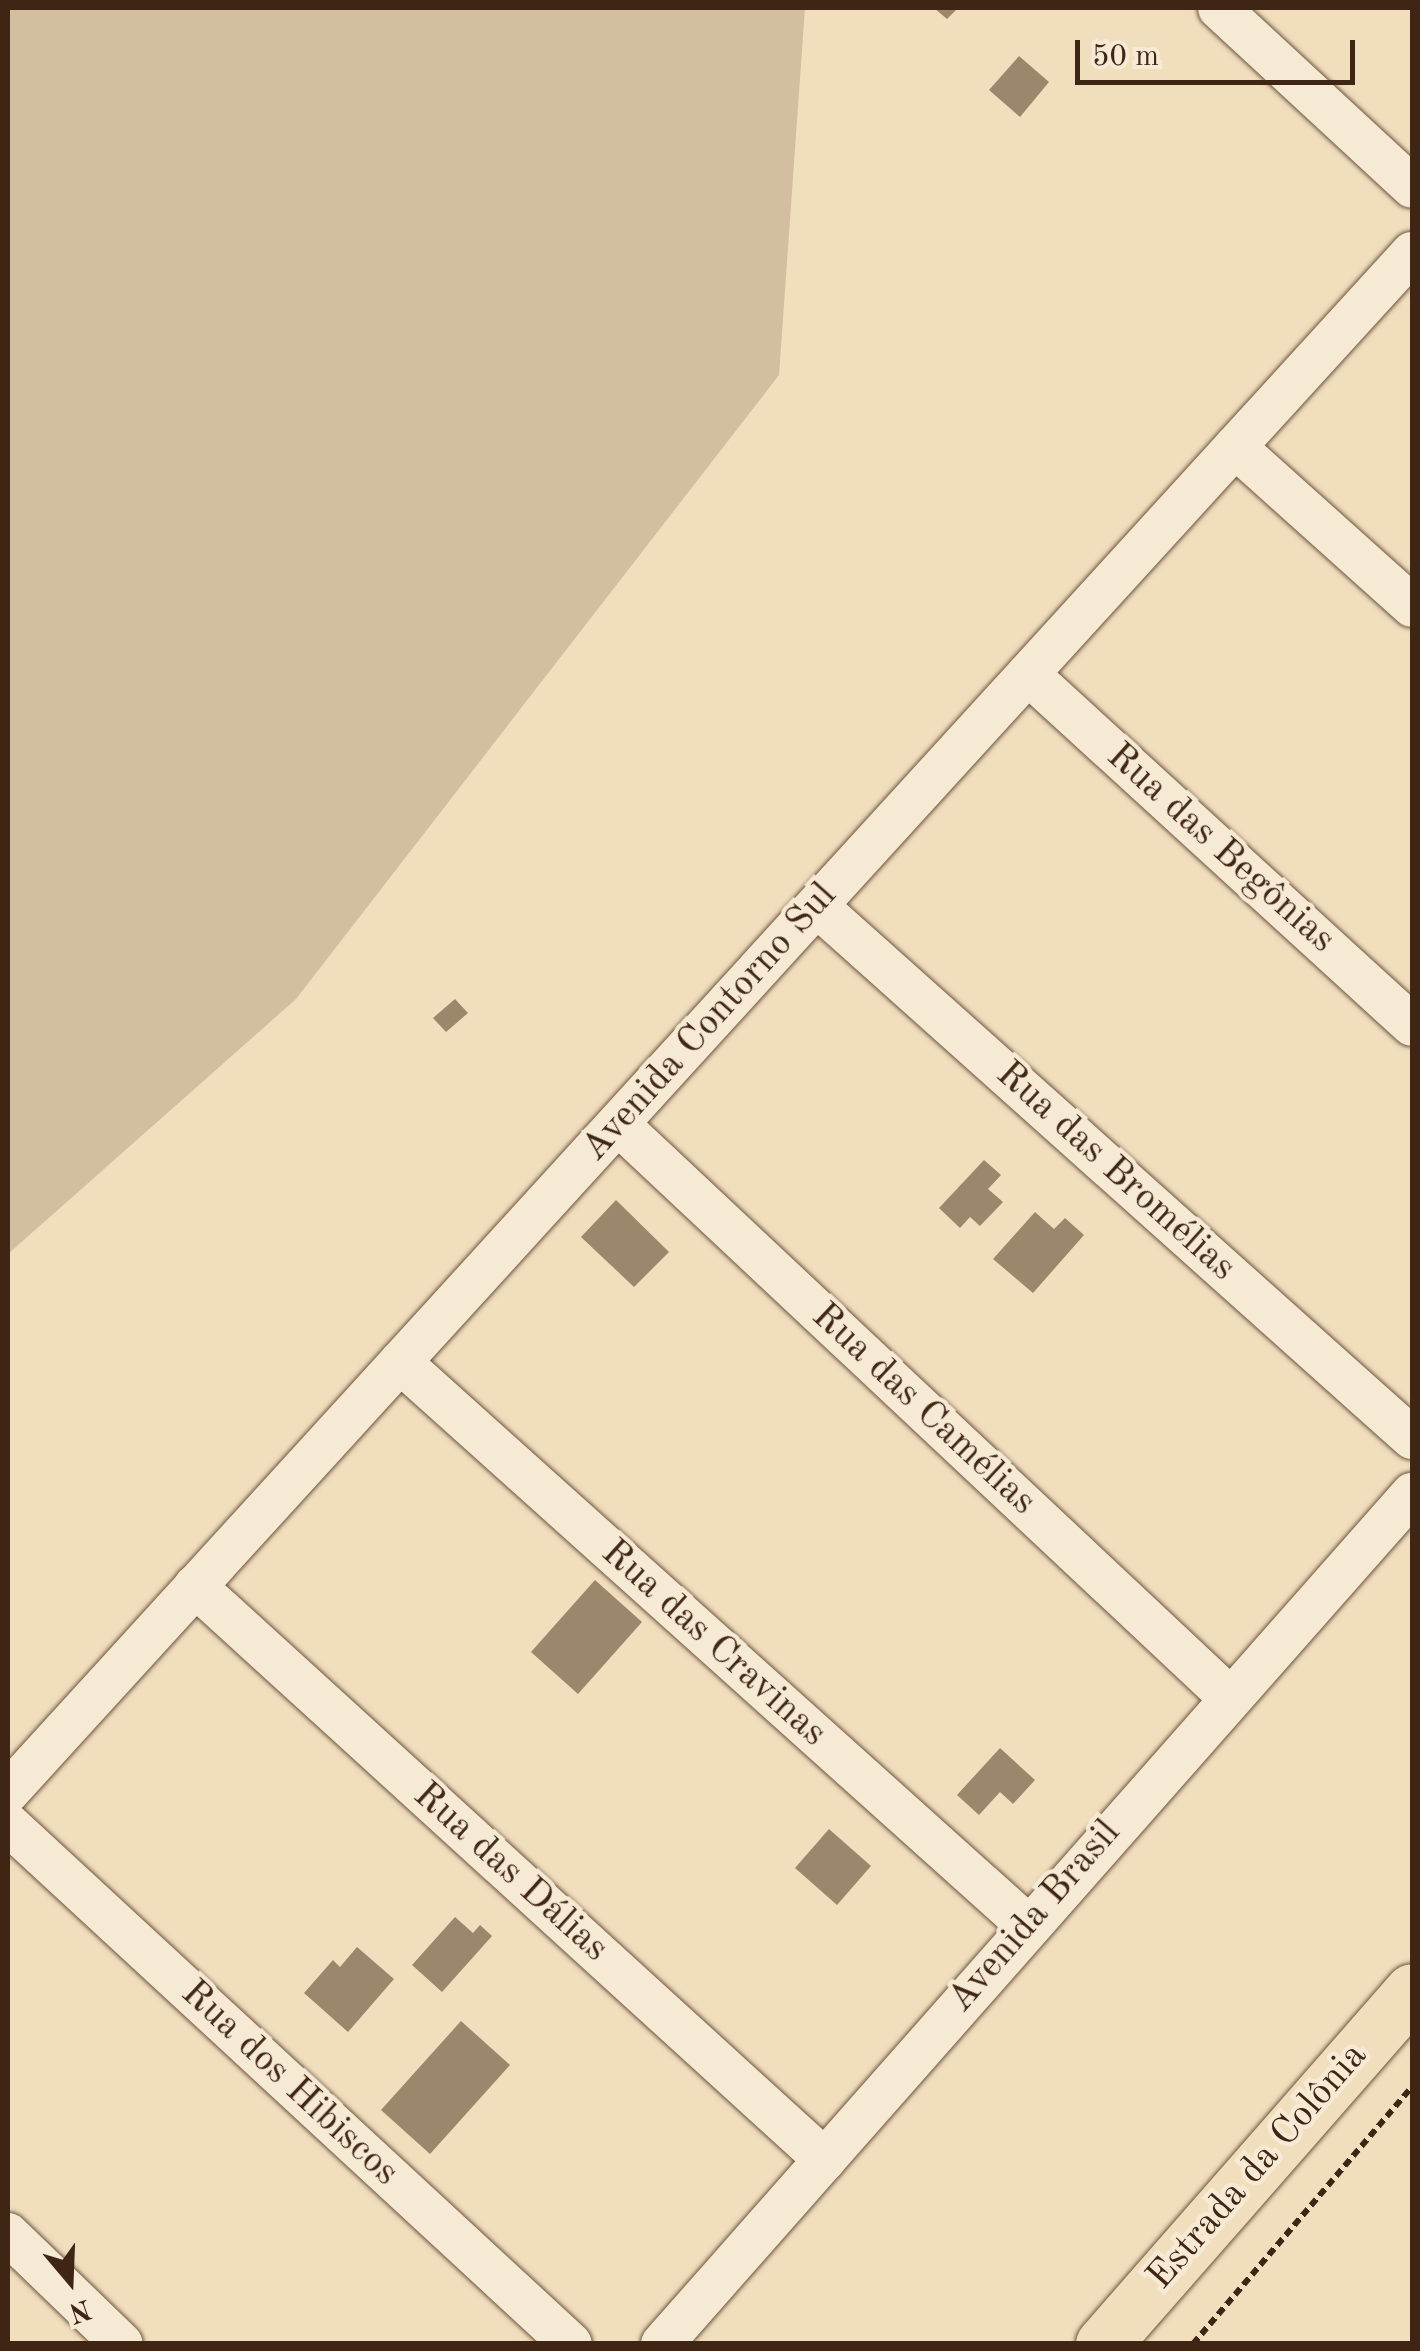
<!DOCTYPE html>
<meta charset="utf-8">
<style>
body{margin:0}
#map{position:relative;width:1420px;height:2351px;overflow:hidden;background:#f1debd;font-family:"Old Standard TT",serif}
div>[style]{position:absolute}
.green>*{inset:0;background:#d3bfa0}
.building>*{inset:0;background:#9c866c}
.path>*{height:6px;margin-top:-3px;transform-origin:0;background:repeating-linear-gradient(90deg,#3f2614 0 8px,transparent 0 13px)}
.roads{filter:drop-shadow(0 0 2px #6c543e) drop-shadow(0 0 2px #6c543e)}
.minor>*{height:42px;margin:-21px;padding:0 21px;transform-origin:21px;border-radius:21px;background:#f6ead4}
.major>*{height:55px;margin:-27.5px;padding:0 27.5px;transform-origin:27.5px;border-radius:27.5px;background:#f1debd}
span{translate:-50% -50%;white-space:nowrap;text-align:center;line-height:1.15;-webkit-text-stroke:9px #f6ead4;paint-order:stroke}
.street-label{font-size:38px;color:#3f2614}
.frame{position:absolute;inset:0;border:10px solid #3f2614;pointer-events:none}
.north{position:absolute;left:20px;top:2231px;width:100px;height:100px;-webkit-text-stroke:8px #f6ead4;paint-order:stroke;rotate:161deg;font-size:28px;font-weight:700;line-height:40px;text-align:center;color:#3f2614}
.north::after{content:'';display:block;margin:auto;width:35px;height:45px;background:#3f2614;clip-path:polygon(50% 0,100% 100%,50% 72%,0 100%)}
.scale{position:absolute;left:1075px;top:40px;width:280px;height:45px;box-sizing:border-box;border:5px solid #3f2614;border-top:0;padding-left:12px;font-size:30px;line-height:35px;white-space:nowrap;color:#3f2614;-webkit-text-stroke:8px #f6ead4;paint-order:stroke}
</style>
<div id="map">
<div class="green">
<i style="clip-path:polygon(8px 8px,805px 8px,779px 375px,296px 999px,8px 1254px)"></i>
</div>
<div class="building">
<i style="clip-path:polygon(934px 8px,958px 8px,947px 19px)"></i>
<i style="clip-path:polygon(1019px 56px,1049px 82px,1020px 117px,989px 90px)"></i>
<i style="clip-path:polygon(455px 999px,468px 1013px,446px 1032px,433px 1018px)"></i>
<i style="clip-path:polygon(984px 1160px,1001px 1175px,988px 1189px,1003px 1202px,980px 1226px,970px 1217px,960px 1228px,939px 1208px)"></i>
<i style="clip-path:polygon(616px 1200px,669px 1252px,634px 1287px,581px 1237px)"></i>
<i style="clip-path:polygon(1035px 1212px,1054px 1229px,1065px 1218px,1084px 1235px,1033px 1293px,993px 1259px)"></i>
<i style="clip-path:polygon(595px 1580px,642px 1622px,578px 1694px,531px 1652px)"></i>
<i style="clip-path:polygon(1000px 1748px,1035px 1780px,1013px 1804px,1000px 1792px,979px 1815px,957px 1795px)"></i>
<i style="clip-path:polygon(829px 1829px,871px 1866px,837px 1905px,795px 1868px)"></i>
<i style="clip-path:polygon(455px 1917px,473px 1933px,480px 1925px,492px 1936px,442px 1992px,412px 1965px)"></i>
<i style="clip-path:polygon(357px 1947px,394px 1979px,348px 2032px,304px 1993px,333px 1960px,340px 1967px)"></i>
<i style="clip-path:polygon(461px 2021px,510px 2065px,430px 2154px,381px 2110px)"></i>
</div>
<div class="path">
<i style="left:1193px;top:2344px;width:338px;rotate:-49.6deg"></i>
</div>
<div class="roads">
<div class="minor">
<i style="left:1219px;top:8px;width:263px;rotate:42.8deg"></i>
<i style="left:1235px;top:447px;width:238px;rotate:41.9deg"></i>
<i style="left:1028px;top:674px;width:520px;rotate:42.43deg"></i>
<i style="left:817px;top:906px;width:798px;rotate:41.8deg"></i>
<i style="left:618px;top:1124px;width:836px;rotate:43.16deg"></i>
<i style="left:400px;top:1362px;width:843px;rotate:41.92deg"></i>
<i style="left:195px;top:1586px;width:852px;rotate:42.34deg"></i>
<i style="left:8px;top:1792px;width:2083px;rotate:-47.63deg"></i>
<i style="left:8px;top:1824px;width:766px;rotate:42.73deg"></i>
<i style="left:8px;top:2234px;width:158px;rotate:44deg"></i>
<i style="left:662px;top:2344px;width:1134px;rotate:-48.58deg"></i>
</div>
<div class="major">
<i style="left:1103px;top:2344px;width:469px;rotate:-48.8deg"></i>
</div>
</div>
<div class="street-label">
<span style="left:1220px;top:849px;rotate:42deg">Rua das Begônias</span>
<span style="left:710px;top:1023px;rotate:-48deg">Avenida Contorno Sul</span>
<span style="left:1115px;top:1172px;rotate:42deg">Rua das Bromélias</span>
<span style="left:923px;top:1410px;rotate:43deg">Rua das Camélias</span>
<span style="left:713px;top:1644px;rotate:42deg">Rua das Cravinas</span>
<span style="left:510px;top:1873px;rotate:42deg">Rua das Dálias</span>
<span style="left:1035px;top:1917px;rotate:-49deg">Avenida Brasil</span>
<span style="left:289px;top:2084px;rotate:43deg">Rua dos Hibiscos</span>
<span style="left:1258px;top:2167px;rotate:-49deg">Estrada da Colônia</span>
</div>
<div class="frame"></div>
<div class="north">N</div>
<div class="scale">50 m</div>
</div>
